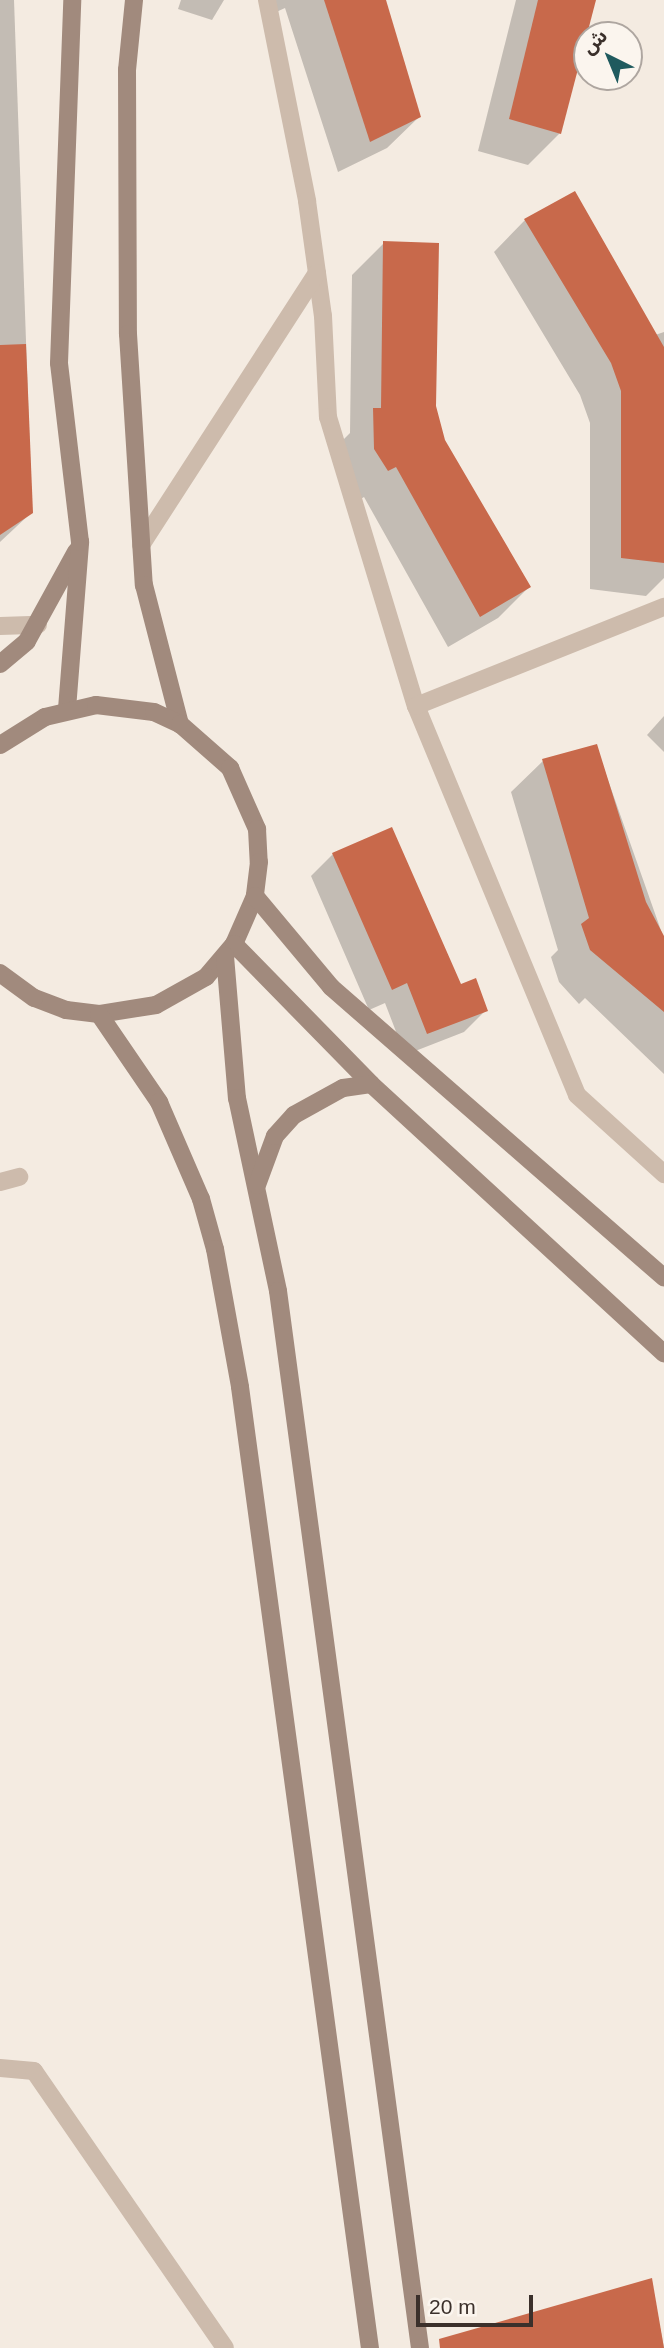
<!DOCTYPE html>
<meta charset="utf-8">
<style>
body{margin:0}
#map{position:relative;width:664px;height:2348px;overflow:hidden;background:#f4ebe1;font-family:Helvetica,"Noto Sans Arabic",sans-serif}
div>[style]{position:absolute}
.shadow>*{inset:0;background:#0003}
.building>*{inset:0;background:#c8694b}
.service>*{height:18px;margin:-9px;padding:0 9px;transform-origin:9px;border-radius:9px;background:#cdbbac}
.secondary>*{height:18px;margin:-9px;padding:0 9px;transform-origin:9px;border-radius:9px;background:#a18a7d}
span{translate:-50% -50%;white-space:nowrap;text-align:center;line-height:1.15;-webkit-text-stroke:6px #fbf5ee;paint-order:stroke}
.north{position:absolute;left:573px;top:21px;width:70px;height:70px;box-sizing:border-box;background:#fbf5ee;border:2px solid #aea6a0;border-radius:50%;rotate:317deg;font-size:19px;font-weight:700;line-height:28px;text-align:center;color:#3b302b}
.north::after{content:'';display:block;margin:auto;width:24px;height:32px;background:#1f5a5e;clip-path:polygon(50% 0,100% 100%,50% 72%,0 100%)}
.scale{position:absolute;left:416px;top:2295px;width:117px;height:32px;box-sizing:border-box;border:4px solid #3b302b;border-top:0;padding-left:9px;font-size:21px;line-height:24px;white-space:nowrap;color:#3b302b;-webkit-text-stroke:5px #fbf5ee;paint-order:stroke}
</style>
<div id="map">
<div class="shadow">
<i style="clip-path:polygon(0 0,14px 0,32px 512px,0 542px)"></i>
<i style="clip-path:polygon(181px 0,224px 0,212px 20px,178px 9px)"></i>
<i style="clip-path:polygon(271px 0,384px 0,419px 117px,387px 148px,338px 172px,285px 8px,274px 13px)"></i>
<i style="clip-path:polygon(516px 0,594px 0,560px 133px,528px 165px,478px 151px)"></i>
<i style="clip-path:polygon(525px 220px,655px 335px,664px 332px,664px 578px,646px 596px,590px 589px,590px 423px,580px 395px,494px 252px)"></i>
<i style="clip-path:polygon(384px 243px,443px 441px,529px 587px,498px 618px,448px 647px,364px 497px,356px 502px,342px 441px,350px 433px,352px 275px)"></i>
<i style="clip-path:polygon(664px 716px,664px 752px,647px 735px)"></i>
<i style="clip-path:polygon(596px 746px,664px 939px,664px 1074px,585px 998px,579px 1004px,559px 982px,551px 957px,558px 950px,511px 792px,543px 761px)"></i>
<i style="clip-path:polygon(333px 854px,486px 1010px,464px 1032px,405px 1055px,385px 1003px,369px 1010px,311px 876px)"></i>
<i style="clip-path:polygon(651px 2281px,664px 2348px,446px 2348px)"></i>
</div>
<div class="building">
<i style="clip-path:polygon(324px 0,386px 0,421px 117px,370px 142px)"></i>
<i style="clip-path:polygon(538px 0,596px 0,561px 134px,509px 119px)"></i>
<i style="clip-path:polygon(575px 191px,664px 347px,664px 563px,621px 558px,621px 391px,611px 363px,524px 219px)"></i>
<i style="clip-path:polygon(383px 241px,439px 243px,436px 406px,445px 440px,531px 587px,480px 617px,396px 467px,388px 471px,374px 449px,373px 408px,381px 408px)"></i>
<i style="clip-path:polygon(26px 344px,33px 513px,0 535px,0 345px)"></i>
<i style="clip-path:polygon(597px 744px,646px 902px,664px 936px,664px 1012px,590px 950px,581px 924px,589px 918px,542px 759px)"></i>
<i style="clip-path:polygon(392px 827px,461px 984px,476px 978px,488px 1011px,427px 1034px,407px 983px,392px 990px,332px 853px)"></i>
<i style="clip-path:polygon(652px 2278px,664px 2348px,440px 2348px,439px 2339px)"></i>
</div>
<div class="service">
<i style="left:267px;top:0;width:205px;rotate:78.7deg"></i>
<i style="left:307px;top:201px;width:116px;rotate:82.1deg"></i>
<i style="left:323px;top:316px;width:101px;rotate:87.2deg"></i>
<i style="left:328px;top:417px;width:302px;rotate:73.1deg"></i>
<i style="left:416px;top:706px;width:421px;rotate:67.5deg"></i>
<i style="left:577px;top:1095px;width:118px;rotate:42.2deg"></i>
<i style="left:141px;top:545px;width:324px;rotate:-57.1deg"></i>
<i style="left:0;top:626px;width:38px;rotate:-2deg"></i>
<i style="left:416px;top:706px;width:267px;rotate:-21.8deg"></i>
<i style="left:0;top:1182px;width:20px;rotate:-15deg"></i>
<i style="left:0;top:2068px;width:34px;rotate:5deg"></i>
<i style="left:34px;top:2071px;width:336px;rotate:55.4deg"></i>
</div>
<div class="secondary">
<i style="left:134px;top:0;width:70px;rotate:95.7deg"></i>
<i style="left:127px;top:70px;width:264px;rotate:89.8deg"></i>
<i style="left:128px;top:334px;width:252px;rotate:86.4deg"></i>
<i style="left:144px;top:585px;width:144px;rotate:75.5deg"></i>
<i style="left:0;top:664px;width:35px;rotate:-40deg"></i>
<i style="left:27px;top:641px;width:102px;rotate:-61.2deg"></i>
<i style="left:67px;top:709px;width:168px;rotate:-85.5deg"></i>
<i style="left:80px;top:542px;width:180px;rotate:-96.7deg"></i>
<i style="left:59px;top:363px;width:363px;rotate:-87.9deg"></i>
<i style="left:0;top:745px;width:53px;rotate:-31.9deg"></i>
<i style="left:45px;top:717px;width:52px;rotate:-13.2deg"></i>
<i style="left:96px;top:705px;width:58px;rotate:6.9deg"></i>
<i style="left:154px;top:712px;width:29px;rotate:25deg"></i>
<i style="left:180px;top:724px;width:67px;rotate:41.3deg"></i>
<i style="left:230px;top:768px;width:67px;rotate:66.1deg"></i>
<i style="left:257px;top:829px;width:33px;rotate:87deg"></i>
<i style="left:259px;top:862px;width:34px;rotate:97deg"></i>
<i style="left:255px;top:896px;width:52px;rotate:113.6deg"></i>
<i style="left:234px;top:944px;width:43px;rotate:130.3deg"></i>
<i style="left:206px;top:977px;width:57px;rotate:150.8deg"></i>
<i style="left:156px;top:1005px;width:58px;rotate:171deg"></i>
<i style="left:99px;top:1014px;width:33px;rotate:-173deg"></i>
<i style="left:66px;top:1010px;width:34px;rotate:-159deg"></i>
<i style="left:34px;top:998px;width:42px;rotate:-143.7deg"></i>
<i style="left:255px;top:896px;width:119px;rotate:50.1deg"></i>
<i style="left:331px;top:987px;width:442px;rotate:41.1deg"></i>
<i style="left:234px;top:944px;width:196px;rotate:45.6deg"></i>
<i style="left:371px;top:1084px;width:398px;rotate:42.6deg"></i>
<i style="left:225px;top:956px;width:143px;rotate:85.2deg"></i>
<i style="left:237px;top:1098px;width:197px;rotate:78deg"></i>
<i style="left:278px;top:1291px;width:1066px;rotate:82.35deg"></i>
<i style="left:99px;top:1014px;width:107px;rotate:55.7deg"></i>
<i style="left:159px;top:1102px;width:106px;rotate:66.6deg"></i>
<i style="left:201px;top:1199px;width:52px;rotate:74.4deg"></i>
<i style="left:215px;top:1249px;width:140px;rotate:79.7deg"></i>
<i style="left:240px;top:1387px;width:970px;rotate:82.3deg"></i>
<i style="left:257px;top:1185px;width:52px;rotate:-69.8deg"></i>
<i style="left:275px;top:1136px;width:28px;rotate:-48deg"></i>
<i style="left:294px;top:1115px;width:56px;rotate:-28.9deg"></i>
<i style="left:343px;top:1088px;width:28px;rotate:-8deg"></i>
</div>
<div class="north">ش</div>
<div class="scale">20 m</div>
</div>
